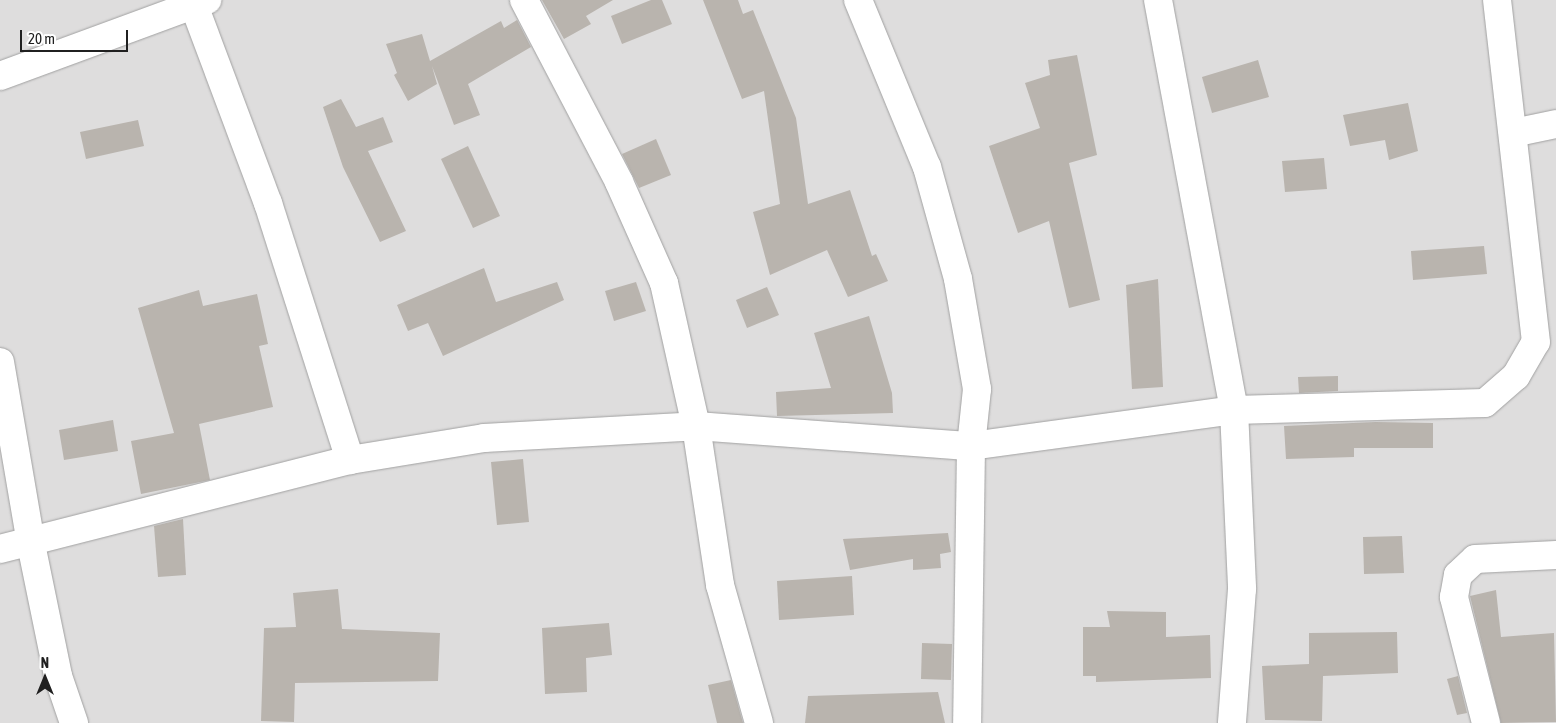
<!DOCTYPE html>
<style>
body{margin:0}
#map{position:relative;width:1556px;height:723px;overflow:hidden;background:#efeee8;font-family:"Asap Condensed",sans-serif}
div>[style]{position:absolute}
.residential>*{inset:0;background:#dedddd}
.building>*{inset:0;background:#b9b4ae}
.roads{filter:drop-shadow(0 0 1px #a1a1a1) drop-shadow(0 0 1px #a1a1a1)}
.minor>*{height:28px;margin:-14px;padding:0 14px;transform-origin:14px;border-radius:14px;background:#fff}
span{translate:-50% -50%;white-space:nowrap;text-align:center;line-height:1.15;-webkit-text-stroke:4px #fff;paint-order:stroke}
.north{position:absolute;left:20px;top:653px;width:50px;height:50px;-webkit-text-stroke:4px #fff;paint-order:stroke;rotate:0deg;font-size:14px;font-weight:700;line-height:20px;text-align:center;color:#202020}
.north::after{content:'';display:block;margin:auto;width:18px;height:22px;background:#202020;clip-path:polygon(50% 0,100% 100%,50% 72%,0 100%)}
.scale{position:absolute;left:20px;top:30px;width:108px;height:22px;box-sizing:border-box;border:2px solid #202020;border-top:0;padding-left:6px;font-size:15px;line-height:18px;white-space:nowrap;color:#202020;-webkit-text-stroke:4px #fff;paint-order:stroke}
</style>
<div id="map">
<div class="residential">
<i style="clip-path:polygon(0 0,1556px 0,1556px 723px,0 723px)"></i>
</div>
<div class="building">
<i style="clip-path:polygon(542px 0,613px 0,586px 16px,591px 24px,564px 39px)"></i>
<i style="clip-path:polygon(651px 0,662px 0,672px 24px,622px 44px,611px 16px)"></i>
<i style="clip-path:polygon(703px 0,738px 0,743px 14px,753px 10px,796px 118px,808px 204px,850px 190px,872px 256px,876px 254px,888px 281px,848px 297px,827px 250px,770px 275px,753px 212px,780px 204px,764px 91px,742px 99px)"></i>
<i style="clip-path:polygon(517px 20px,531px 47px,468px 84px,480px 115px,454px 125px,432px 66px,437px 84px,408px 101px,394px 75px,397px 73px,386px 44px,422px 34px,430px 61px,501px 21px,504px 28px)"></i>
<i style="clip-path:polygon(1077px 55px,1097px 155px,1069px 163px,1100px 300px,1069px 308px,1049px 221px,1018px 233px,989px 146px,1040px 128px,1025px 83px,1050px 75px,1048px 60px)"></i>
<i style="clip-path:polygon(1258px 60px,1269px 97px,1212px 113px,1202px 77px)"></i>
<i style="clip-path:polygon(341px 99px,356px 127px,383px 117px,393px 142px,368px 151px,406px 231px,380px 242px,343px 167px,323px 107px)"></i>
<i style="clip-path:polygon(1408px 103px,1418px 151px,1389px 160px,1385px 140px,1350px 146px,1343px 115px)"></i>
<i style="clip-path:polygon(138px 120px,144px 146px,86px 159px,80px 132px)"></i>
<i style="clip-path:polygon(656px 139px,671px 175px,639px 188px,622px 154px)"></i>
<i style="clip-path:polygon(468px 146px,500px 216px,473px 228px,441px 159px)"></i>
<i style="clip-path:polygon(1324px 158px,1327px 189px,1285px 192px,1282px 161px)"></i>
<i style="clip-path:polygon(1484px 246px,1487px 274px,1413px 280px,1411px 251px)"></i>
<i style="clip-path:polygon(484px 268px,496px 302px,557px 282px,564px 300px,443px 356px,428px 323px,408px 331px,397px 305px)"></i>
<i style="clip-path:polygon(1158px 279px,1163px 387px,1132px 389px,1126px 285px)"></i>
<i style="clip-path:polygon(636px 282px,646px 311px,614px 321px,605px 291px)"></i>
<i style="clip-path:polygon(767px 287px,779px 315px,747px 328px,736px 300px)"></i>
<i style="clip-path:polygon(199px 290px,203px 306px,257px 294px,268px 344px,259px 346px,273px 407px,199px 424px,210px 480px,141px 494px,131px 441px,174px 433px,138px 308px)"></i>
<i style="clip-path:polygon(869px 316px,892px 393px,893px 413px,777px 416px,776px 392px,831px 388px,814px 333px)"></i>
<i style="clip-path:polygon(1338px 376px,1338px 391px,1299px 393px,1298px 377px)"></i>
<i style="clip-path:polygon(113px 420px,118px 451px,64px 460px,59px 430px)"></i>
<i style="clip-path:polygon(1376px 422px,1433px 423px,1433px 448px,1354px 448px,1354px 457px,1286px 459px,1284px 426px)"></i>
<i style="clip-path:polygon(523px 459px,529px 522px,497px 525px,491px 462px)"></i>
<i style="clip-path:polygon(183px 519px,186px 575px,158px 577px,154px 526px)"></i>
<i style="clip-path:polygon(948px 533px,951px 552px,940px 554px,941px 568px,913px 570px,913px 559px,850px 570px,843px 539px)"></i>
<i style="clip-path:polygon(1402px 536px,1404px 573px,1364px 574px,1363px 537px)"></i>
<i style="clip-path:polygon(852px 576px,854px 615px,779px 620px,777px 581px)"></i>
<i style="clip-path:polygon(338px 589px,342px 629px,440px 633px,438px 681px,295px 683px,294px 722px,261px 721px,264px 628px,296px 627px,293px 593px)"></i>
<i style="clip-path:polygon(1496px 590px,1501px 637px,1554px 633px,1556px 722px,1501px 723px,1470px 596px)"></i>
<i style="clip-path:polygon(1107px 611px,1166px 612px,1166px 637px,1210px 635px,1211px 678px,1096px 682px,1096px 676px,1083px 676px,1083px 627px,1110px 627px)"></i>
<i style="clip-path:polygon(609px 623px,612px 655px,586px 658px,587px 692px,545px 694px,542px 628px)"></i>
<i style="clip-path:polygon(1397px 632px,1398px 673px,1323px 676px,1322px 721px,1265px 720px,1262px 666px,1309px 664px,1309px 633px)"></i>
<i style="clip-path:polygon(922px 643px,952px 644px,951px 680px,921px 679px)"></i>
<i style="clip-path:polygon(1458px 676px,1467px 713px,1457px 715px,1447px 679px)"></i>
<i style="clip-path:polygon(731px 680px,743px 723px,717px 723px,708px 685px)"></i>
<i style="clip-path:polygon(938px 692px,945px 723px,805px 723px,808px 696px)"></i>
</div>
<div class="roads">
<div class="minor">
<i style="left:192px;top:0;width:217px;rotate:69.5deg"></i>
<i style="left:268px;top:203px;width:270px;rotate:72.3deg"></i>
<i style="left:524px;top:0;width:205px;rotate:62.4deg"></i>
<i style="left:619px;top:182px;width:111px;rotate:66deg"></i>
<i style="left:664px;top:283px;width:147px;rotate:77.4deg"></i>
<i style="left:696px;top:426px;width:161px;rotate:81.4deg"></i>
<i style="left:720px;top:585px;width:143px;rotate:74.2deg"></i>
<i style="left:858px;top:0;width:181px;rotate:67.6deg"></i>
<i style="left:927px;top:167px;width:116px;rotate:74.5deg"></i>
<i style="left:958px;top:279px;width:112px;rotate:80.2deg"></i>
<i style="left:977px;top:389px;width:57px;rotate:96deg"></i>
<i style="left:971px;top:446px;width:277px;rotate:90.8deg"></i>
<i style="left:1158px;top:0;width:417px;rotate:79.5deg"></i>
<i style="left:1234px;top:410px;width:179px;rotate:87.4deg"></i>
<i style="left:1242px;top:589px;width:134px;rotate:94.3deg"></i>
<i style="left:0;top:76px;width:221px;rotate:-20.2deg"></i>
<i style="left:1513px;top:133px;width:44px;rotate:-11.8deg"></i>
<i style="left:0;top:362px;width:185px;rotate:80.3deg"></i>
<i style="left:31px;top:544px;width:135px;rotate:78.4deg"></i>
<i style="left:58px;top:676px;width:50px;rotate:71.2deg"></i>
<i style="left:0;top:549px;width:361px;rotate:-14.3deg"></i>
<i style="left:350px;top:460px;width:136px;rotate:-9.3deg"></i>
<i style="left:484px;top:438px;width:212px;rotate:-3.2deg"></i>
<i style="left:696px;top:426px;width:276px;rotate:4.2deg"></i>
<i style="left:971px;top:446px;width:265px;rotate:-7.8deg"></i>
<i style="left:1234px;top:410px;width:251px;rotate:-1.6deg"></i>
<i style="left:1485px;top:403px;width:41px;rotate:-41.1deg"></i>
<i style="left:1516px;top:376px;width:39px;rotate:-60deg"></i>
<i style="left:1536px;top:342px;width:344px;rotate:-96.5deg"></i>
<i style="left:1486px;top:723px;width:130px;rotate:-104.3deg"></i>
<i style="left:1454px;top:597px;width:22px;rotate:-80deg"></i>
<i style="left:1458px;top:575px;width:23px;rotate:-43deg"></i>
<i style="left:1475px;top:559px;width:81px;rotate:-2.8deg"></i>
</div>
</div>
<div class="north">N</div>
<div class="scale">20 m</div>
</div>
